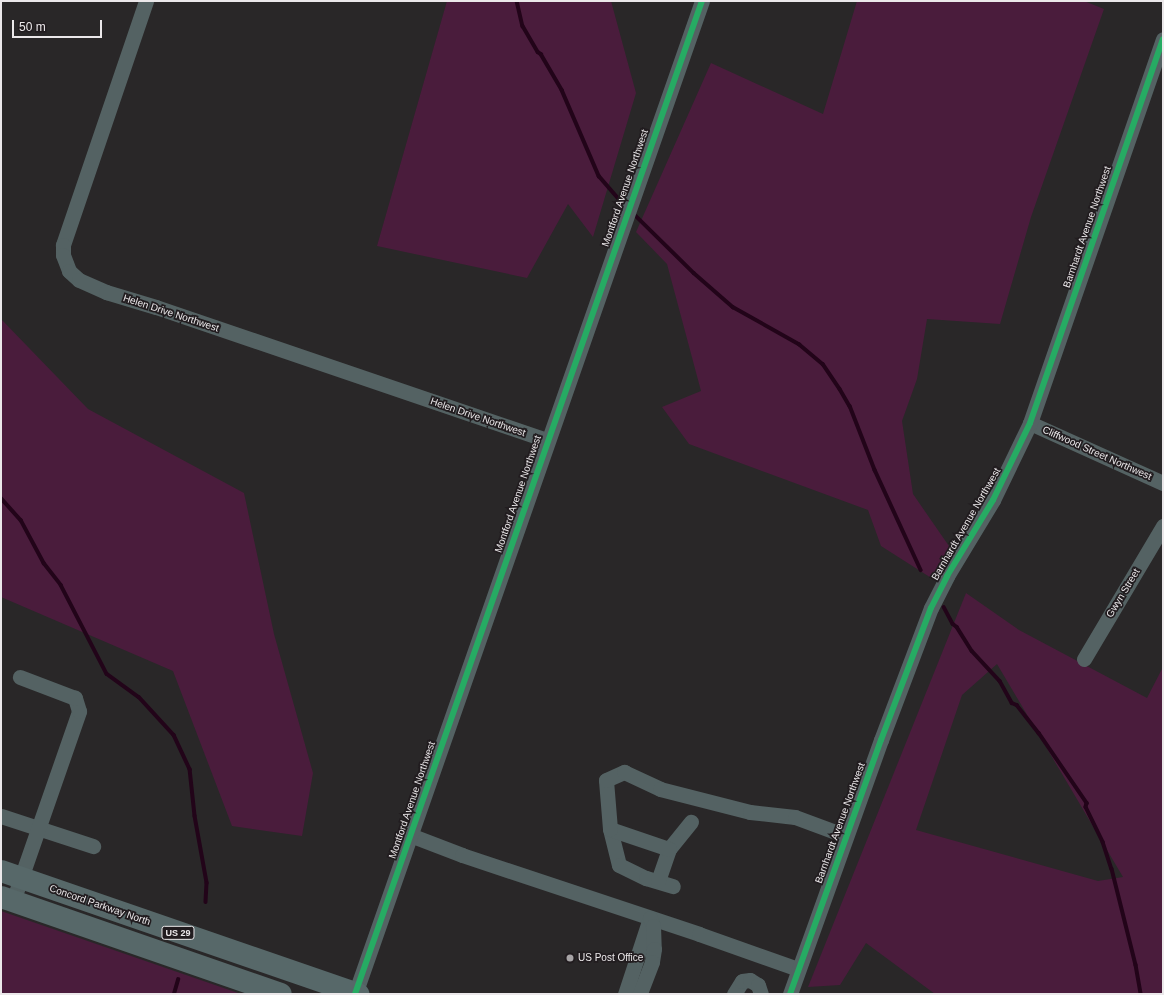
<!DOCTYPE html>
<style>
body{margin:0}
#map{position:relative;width:1164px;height:995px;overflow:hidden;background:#292728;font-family:Arial,sans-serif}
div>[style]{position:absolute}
.green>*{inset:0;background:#4a1c3c}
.stream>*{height:3.5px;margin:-1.75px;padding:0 1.75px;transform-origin:1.75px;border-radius:1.75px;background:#220419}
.minor>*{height:15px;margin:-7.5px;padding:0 7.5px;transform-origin:7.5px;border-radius:7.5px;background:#546263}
.highway>*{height:22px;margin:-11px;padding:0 11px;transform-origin:11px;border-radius:11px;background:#576869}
.cycleway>*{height:6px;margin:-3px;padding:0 3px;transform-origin:3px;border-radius:3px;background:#26ab63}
.dots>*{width:11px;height:11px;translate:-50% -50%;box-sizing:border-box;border:2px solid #211c1f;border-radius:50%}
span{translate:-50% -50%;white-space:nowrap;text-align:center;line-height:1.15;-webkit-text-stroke:3.5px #211c1f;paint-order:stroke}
.shield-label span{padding:1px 3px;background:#211c1f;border:1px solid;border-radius:3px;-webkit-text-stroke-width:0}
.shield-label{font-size:9px;color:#ebe8ea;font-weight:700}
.street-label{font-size:10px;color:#ebe8ea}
.poi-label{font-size:10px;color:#ebe8ea}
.left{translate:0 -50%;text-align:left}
.frame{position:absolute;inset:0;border:2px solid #ebe8ea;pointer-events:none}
.scale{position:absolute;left:12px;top:20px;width:90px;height:18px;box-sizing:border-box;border:2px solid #ebe8ea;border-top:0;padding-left:5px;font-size:12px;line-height:14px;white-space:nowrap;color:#ebe8ea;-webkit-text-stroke:3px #211c1f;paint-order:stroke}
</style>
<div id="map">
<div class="green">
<i style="clip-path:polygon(447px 1px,611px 1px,636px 93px,593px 237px,568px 204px,527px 278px,377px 246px)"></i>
<i style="clip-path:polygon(857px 1px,1084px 1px,1104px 9px,1031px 217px,1000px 324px,927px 319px,917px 379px,902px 421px,913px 494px,951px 549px,936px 581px,881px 546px,868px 510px,689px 444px,662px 407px,701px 391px,667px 264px,636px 232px,711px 63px,823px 114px)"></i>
<i style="clip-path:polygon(1px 316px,1px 319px,88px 409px,244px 493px,274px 634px,313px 773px,302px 836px,232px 826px,173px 671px,1px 597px)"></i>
<i style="clip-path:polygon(evenodd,966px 593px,1019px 630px,1147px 698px,1163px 667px,1163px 994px,935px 994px,866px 943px,840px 985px,808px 987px,966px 593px,997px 664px,1123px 877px,1098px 881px,916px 830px,962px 695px,997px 664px)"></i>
<i style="clip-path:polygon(1px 911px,241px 994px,1px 994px)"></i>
</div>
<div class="stream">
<i style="left:517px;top:1px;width:26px;rotate:77deg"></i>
<i style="left:523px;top:26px;width:30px;rotate:60deg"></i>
<i style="left:538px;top:52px;width:4px;rotate:34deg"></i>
<i style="left:541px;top:54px;width:42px;rotate:59.7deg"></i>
<i style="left:562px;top:90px;width:94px;rotate:66.7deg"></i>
<i style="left:599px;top:176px;width:33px;rotate:49deg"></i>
<i style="left:636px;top:216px;width:81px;rotate:44.5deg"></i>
<i style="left:694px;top:273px;width:52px;rotate:41.1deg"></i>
<i style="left:733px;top:307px;width:76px;rotate:29.3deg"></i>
<i style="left:799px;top:344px;width:31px;rotate:40deg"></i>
<i style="left:823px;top:364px;width:30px;rotate:56deg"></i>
<i style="left:840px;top:389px;width:20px;rotate:60deg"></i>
<i style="left:850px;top:406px;width:69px;rotate:68.7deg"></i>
<i style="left:875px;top:470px;width:110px;rotate:65.3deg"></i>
<i style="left:1px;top:498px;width:30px;rotate:48deg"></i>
<i style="left:21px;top:520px;width:49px;rotate:61.9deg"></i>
<i style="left:44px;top:563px;width:28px;rotate:52deg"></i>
<i style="left:61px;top:585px;width:100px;rotate:62.7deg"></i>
<i style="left:107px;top:674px;width:39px;rotate:36deg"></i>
<i style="left:139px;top:697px;width:52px;rotate:47.4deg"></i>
<i style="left:174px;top:735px;width:38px;rotate:65deg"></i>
<i style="left:190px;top:769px;width:47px;rotate:83.9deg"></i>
<i style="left:195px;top:816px;width:68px;rotate:79.8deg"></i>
<i style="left:207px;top:883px;width:19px;rotate:93deg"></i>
<i style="left:944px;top:607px;width:19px;rotate:62deg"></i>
<i style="left:953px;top:624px;width:5px;rotate:37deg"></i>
<i style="left:957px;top:627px;width:28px;rotate:58deg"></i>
<i style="left:972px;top:651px;width:41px;rotate:47deg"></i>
<i style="left:1000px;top:681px;width:25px;rotate:61deg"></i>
<i style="left:1012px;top:703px;width:5px;rotate:22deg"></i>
<i style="left:1017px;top:705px;width:36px;rotate:52deg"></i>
<i style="left:1039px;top:733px;width:85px;rotate:55.6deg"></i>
<i style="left:1087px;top:803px;width:4px;rotate:104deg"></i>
<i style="left:1086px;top:807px;width:39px;rotate:64deg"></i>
<i style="left:1103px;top:842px;width:28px;rotate:72deg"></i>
<i style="left:1112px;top:869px;width:99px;rotate:76deg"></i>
<i style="left:1136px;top:965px;width:29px;rotate:80deg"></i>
<i style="left:174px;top:994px;width:15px;rotate:-74deg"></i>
</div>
<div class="minor">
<i style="left:146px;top:1px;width:258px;rotate:108.8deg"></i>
<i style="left:63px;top:245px;width:10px;rotate:90deg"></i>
<i style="left:63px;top:255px;width:17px;rotate:69deg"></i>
<i style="left:69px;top:271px;width:13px;rotate:42deg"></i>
<i style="left:79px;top:280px;width:30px;rotate:24deg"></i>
<i style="left:106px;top:292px;width:52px;rotate:16.7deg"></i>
<i style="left:156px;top:307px;width:413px;rotate:18.8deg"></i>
<i style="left:1030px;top:423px;width:146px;rotate:24.3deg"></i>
<i style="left:1084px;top:659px;width:155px;rotate:-59.3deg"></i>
<i style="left:1px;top:816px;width:97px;rotate:18.1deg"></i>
<i style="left:610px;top:829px;width:37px;rotate:76deg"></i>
<i style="left:619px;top:865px;width:30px;rotate:26deg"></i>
<i style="left:646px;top:878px;width:28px;rotate:17deg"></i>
<i style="left:410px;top:835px;width:56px;rotate:21deg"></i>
<i style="left:462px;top:855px;width:250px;rotate:18.4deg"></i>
<i style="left:699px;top:934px;width:105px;rotate:19.5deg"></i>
<i style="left:669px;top:849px;width:35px;rotate:-51deg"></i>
<i style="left:658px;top:881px;width:34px;rotate:-71deg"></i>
<i style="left:669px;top:849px;width:62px;rotate:-161.3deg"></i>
<i style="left:610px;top:829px;width:49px;rotate:-94.7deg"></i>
<i style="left:606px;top:780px;width:20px;rotate:-24deg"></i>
<i style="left:624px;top:772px;width:40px;rotate:25deg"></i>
<i style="left:660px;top:789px;width:93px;rotate:14.3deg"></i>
<i style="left:750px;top:812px;width:45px;rotate:6.3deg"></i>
<i style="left:795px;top:817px;width:54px;rotate:20.4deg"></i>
<i style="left:13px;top:901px;width:201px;rotate:-70.8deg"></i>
<i style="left:79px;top:711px;width:14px;rotate:-107deg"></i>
<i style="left:75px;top:698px;width:59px;rotate:-159.1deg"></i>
<i style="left:355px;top:994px;width:1052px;rotate:-70.74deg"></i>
<i style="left:625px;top:994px;width:80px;rotate:-71.8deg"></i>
<i style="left:650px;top:918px;width:9px;rotate:69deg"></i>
<i style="left:653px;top:926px;width:23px;rotate:88deg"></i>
<i style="left:654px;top:949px;width:13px;rotate:99deg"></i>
<i style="left:652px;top:962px;width:34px;rotate:111deg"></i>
<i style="left:734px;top:994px;width:15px;rotate:-58deg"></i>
<i style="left:742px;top:981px;width:8px;rotate:-7deg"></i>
<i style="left:750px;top:980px;width:9px;rotate:32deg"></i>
<i style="left:758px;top:985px;width:9px;rotate:72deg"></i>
<i style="left:790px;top:994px;width:270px;rotate:-70.3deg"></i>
<i style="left:881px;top:740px;width:141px;rotate:-69.3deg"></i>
<i style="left:931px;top:608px;width:36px;rotate:-63deg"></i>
<i style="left:947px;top:576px;width:89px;rotate:-58.8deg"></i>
<i style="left:993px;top:500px;width:85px;rotate:-64.3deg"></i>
<i style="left:1030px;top:423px;width:406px;rotate:-70.9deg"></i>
</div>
<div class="highway">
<i style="left:1px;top:871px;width:378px;rotate:19deg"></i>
<i style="left:1px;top:897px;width:296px;rotate:19.1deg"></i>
</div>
<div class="cycleway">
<i style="left:355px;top:994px;width:1052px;rotate:-70.74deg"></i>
<i style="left:790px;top:994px;width:270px;rotate:-70.3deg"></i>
<i style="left:881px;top:740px;width:141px;rotate:-69.3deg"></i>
<i style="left:931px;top:608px;width:36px;rotate:-63deg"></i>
<i style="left:947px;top:576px;width:89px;rotate:-58.8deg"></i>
<i style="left:993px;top:500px;width:85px;rotate:-64.3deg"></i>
<i style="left:1030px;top:423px;width:406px;rotate:-70.9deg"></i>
</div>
<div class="dots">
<i style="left:570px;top:958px;background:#a7a4a6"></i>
</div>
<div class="shield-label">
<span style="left:178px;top:933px">US 29</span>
</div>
<div class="street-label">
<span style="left:625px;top:188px;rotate:-71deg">Montford Avenue Northwest</span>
<span style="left:1087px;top:227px;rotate:-71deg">Barnhardt Avenue Northwest</span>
<span style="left:171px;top:313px;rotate:18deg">Helen Drive Northwest</span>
<span style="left:478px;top:417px;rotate:19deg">Helen Drive Northwest</span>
<span style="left:1097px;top:453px;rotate:24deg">Cliffwood Street Northwest</span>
<span style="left:518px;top:494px;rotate:-71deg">Montford Avenue Northwest</span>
<span style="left:966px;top:524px;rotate:-60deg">Barnhardt Avenue Northwest</span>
<span style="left:1123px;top:593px;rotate:-59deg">Gwyn Street</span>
<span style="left:412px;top:800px;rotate:-71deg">Montford Avenue Northwest</span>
<span style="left:840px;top:823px;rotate:-70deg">Barnhardt Avenue Northwest</span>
<span style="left:100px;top:905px;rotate:19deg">Concord Parkway North</span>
</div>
<div class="poi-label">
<span class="left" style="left:578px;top:958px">US Post Office</span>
</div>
<div class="frame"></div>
<div class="scale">50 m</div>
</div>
